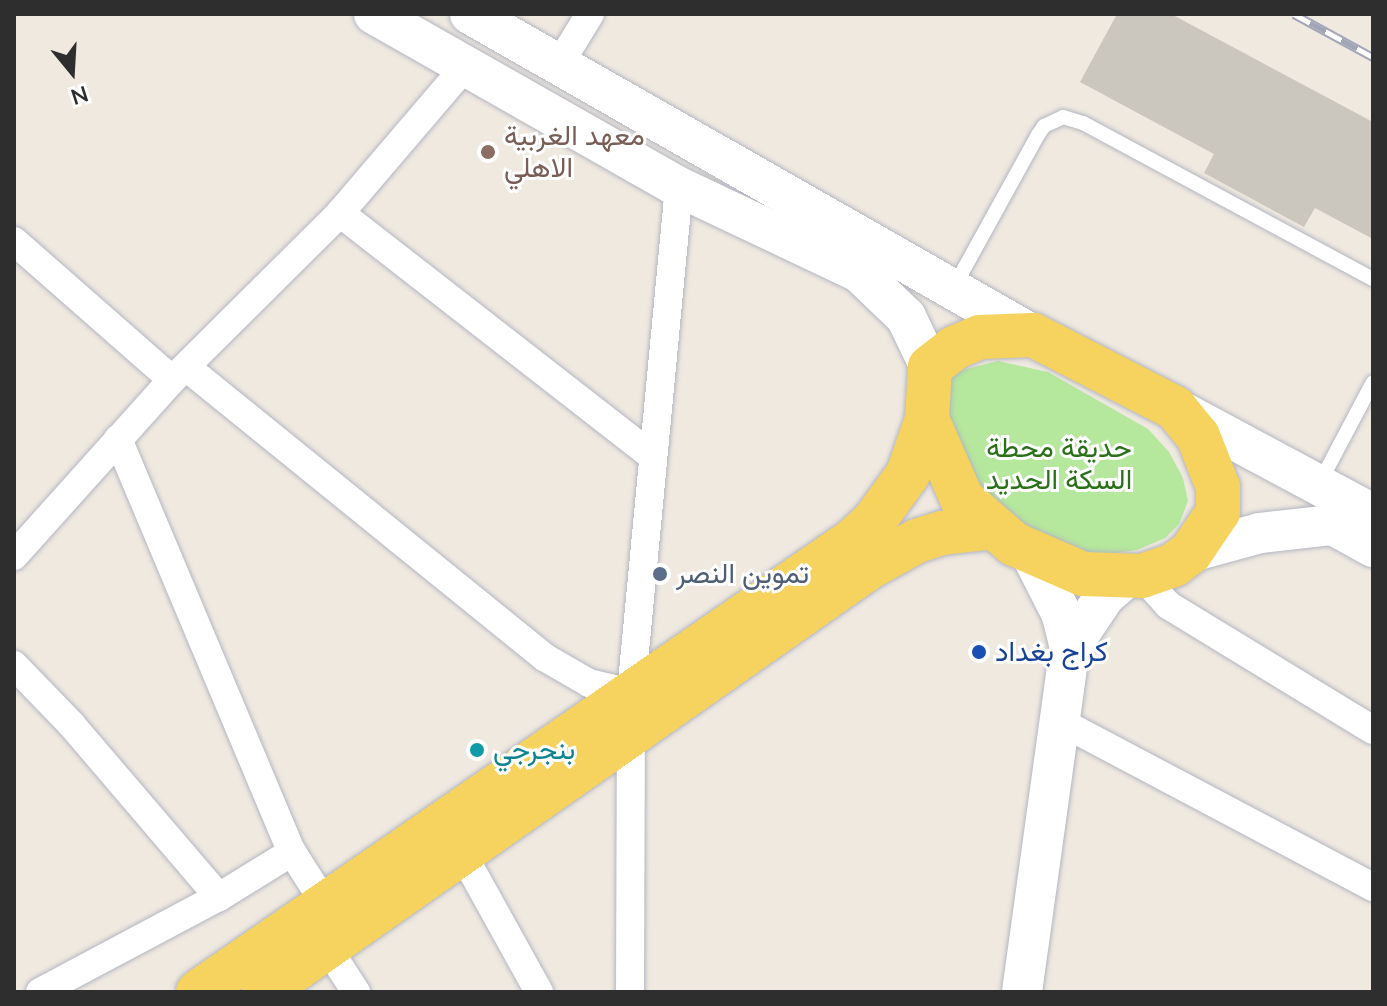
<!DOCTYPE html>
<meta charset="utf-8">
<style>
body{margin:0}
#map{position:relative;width:1387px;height:1006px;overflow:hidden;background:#efe9e0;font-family:"Nunito Sans",Vazirmatn,sans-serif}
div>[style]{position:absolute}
.green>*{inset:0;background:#b5e79c}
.building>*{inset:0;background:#cbc7be}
.roads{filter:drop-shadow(0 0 2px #b4b6c1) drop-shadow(0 0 2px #b4b6c1)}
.service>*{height:14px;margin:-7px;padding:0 7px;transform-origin:7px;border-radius:7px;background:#fff}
.minor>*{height:28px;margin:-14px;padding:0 14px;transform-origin:14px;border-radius:14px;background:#fff}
.secondary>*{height:40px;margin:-20px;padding:0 20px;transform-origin:20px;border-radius:20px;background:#fff}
.primary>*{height:44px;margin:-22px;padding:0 22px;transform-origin:22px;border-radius:22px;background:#f6d35f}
.rail>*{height:9px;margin-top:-4.5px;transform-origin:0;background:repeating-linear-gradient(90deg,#fff 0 18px,#a2a5b8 0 36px);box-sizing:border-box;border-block:2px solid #a2a5b8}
.dots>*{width:22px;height:22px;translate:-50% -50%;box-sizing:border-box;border:4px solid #fff;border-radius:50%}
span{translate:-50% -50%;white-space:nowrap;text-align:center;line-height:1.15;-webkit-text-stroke:6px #fff;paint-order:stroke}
.education-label{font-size:28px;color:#785e54}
.left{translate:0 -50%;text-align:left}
.park-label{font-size:28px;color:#2a7019}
.service-label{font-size:28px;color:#4e5e75}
.transit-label{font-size:28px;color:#164399}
.culture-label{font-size:28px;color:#0d838f}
.frame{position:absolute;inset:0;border:16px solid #2e2e2e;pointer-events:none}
.north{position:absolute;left:32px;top:32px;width:80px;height:80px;-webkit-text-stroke:6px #fff;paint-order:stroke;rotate:162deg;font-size:22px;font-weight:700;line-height:32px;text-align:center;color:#2e2e2e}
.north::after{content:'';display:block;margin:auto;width:28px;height:36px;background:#2e2e2e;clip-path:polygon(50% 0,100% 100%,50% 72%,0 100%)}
</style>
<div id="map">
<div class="green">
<i style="clip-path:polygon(998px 361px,1048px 372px,1148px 429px,1169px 452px,1183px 478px,1188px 501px,1179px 524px,1165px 538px,1137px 550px,1105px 554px,1066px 549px,992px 510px,953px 455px,943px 383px,954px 372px)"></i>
</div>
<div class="building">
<i style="clip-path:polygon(1117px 14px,1171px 14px,1373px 122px,1373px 239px,1315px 208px,1304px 227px,1204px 173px,1214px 154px,1080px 82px)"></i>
</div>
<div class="roads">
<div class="service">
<i style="left:954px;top:287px;width:174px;rotate:-61.1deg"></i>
<i style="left:1038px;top:135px;width:11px;rotate:-56deg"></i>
<i style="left:1044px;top:126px;width:21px;rotate:-25deg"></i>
<i style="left:1063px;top:117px;width:21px;rotate:17deg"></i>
<i style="left:1083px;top:123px;width:329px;rotate:28.3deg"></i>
<i style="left:1319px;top:484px;width:115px;rotate:-62.1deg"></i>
</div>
<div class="minor">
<i style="left:560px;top:63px;width:57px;rotate:-58.5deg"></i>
<i style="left:340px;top:213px;width:394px;rotate:37.9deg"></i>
<i style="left:14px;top:241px;width:210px;rotate:41.3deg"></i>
<i style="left:186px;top:367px;width:461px;rotate:39deg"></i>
<i style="left:544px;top:657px;width:52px;rotate:30deg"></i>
<i style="left:589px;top:683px;width:43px;rotate:13.4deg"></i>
<i style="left:118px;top:439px;width:448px;rotate:67.2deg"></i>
<i style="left:292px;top:852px;width:62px;rotate:57.6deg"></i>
<i style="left:14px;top:556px;width:237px;rotate:-48.1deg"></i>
<i style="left:172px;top:380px;width:237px;rotate:-44.8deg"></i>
<i style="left:340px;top:213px;width:191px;rotate:-49.5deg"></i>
<i style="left:1142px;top:576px;width:39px;rotate:48deg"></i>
<i style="left:1168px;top:605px;width:240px;rotate:31.4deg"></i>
<i style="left:14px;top:665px;width:82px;rotate:46deg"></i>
<i style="left:71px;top:724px;width:228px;rotate:49.5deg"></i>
<i style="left:219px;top:897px;width:86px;rotate:-31.7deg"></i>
<i style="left:1061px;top:722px;width:353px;rotate:27.9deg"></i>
<i style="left:462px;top:853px;width:159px;rotate:61deg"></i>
<i style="left:327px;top:947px;width:54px;rotate:57.2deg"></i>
<i style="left:40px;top:992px;width:203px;rotate:-28deg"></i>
<i style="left:630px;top:992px;width:299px;rotate:-89.8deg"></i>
<i style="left:631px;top:693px;width:508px;rotate:-84.58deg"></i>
</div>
<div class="secondary">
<i style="left:374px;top:14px;width:351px;rotate:29.6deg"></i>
<i style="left:679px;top:187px;width:199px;rotate:25.3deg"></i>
<i style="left:859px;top:272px;width:65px;rotate:43.8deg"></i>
<i style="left:906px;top:317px;width:55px;rotate:64.4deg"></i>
<i style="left:470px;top:14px;width:648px;rotate:29.69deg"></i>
<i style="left:1175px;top:408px;width:225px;rotate:28.2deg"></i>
<i style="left:1191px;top:552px;width:72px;rotate:-15.4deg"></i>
<i style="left:1260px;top:533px;width:73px;rotate:-6.3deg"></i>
<i style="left:1333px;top:525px;width:46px;rotate:28.8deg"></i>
<i style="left:1070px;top:648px;width:63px;rotate:-56.1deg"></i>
<i style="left:1105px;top:596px;width:29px;rotate:-41deg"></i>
<i style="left:1022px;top:992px;width:347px;rotate:-82.1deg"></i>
<i style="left:1070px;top:648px;width:34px;rotate:-104deg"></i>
<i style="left:1062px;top:615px;width:71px;rotate:-116.9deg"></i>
</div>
<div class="primary">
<i style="left:1033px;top:335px;width:160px;rotate:27.2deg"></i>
<i style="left:1175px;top:408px;width:36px;rotate:51deg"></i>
<i style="left:1198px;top:436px;width:55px;rotate:68.6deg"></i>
<i style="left:1218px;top:487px;width:25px;rotate:90deg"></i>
<i style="left:1218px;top:512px;width:48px;rotate:124deg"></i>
<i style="left:1191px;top:552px;width:21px;rotate:143deg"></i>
<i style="left:1174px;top:565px;width:34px;rotate:161deg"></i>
<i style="left:1142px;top:576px;width:59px;rotate:-178.1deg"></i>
<i style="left:1083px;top:574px;width:75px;rotate:-156.5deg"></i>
<i style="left:1014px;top:544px;width:69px;rotate:-139.1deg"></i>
<i style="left:962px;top:499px;width:87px;rotate:-113.6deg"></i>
<i style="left:927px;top:419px;width:52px;rotate:-86.7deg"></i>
<i style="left:930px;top:367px;width:31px;rotate:-38deg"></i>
<i style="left:954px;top:348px;width:28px;rotate:-23deg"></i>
<i style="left:980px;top:337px;width:53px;rotate:-2.2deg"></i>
<i style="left:198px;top:992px;width:794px;rotate:-34.59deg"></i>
<i style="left:852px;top:541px;width:30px;rotate:-42deg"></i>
<i style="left:874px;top:521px;width:58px;rotate:-54.1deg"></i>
<i style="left:908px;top:474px;width:58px;rotate:-70.9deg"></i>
<i style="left:263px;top:992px;width:741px;rotate:-35deg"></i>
<i style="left:870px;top:567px;width:54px;rotate:-29deg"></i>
<i style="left:917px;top:541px;width:26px;rotate:-18deg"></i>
<i style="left:942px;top:533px;width:52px;rotate:-6.6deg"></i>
</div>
</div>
<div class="rail">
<i style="left:1294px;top:14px;width:90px;rotate:28.6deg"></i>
</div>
<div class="dots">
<i style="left:488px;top:152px;background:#8d6e63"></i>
<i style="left:660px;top:574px;background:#5c6f8a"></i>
<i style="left:979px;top:652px;background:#1a4fb4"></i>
<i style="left:477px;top:750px;background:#0f9aa8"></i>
</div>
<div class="education-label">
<span class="left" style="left:504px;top:152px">معهد الغربية<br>الاهلي</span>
</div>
<div class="park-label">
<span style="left:1059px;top:464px">حديقة محطة<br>السكة الحديد</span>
</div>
<div class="service-label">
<span class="left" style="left:676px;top:574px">تموين النصر</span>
</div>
<div class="transit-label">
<span class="left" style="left:995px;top:652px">كراج بغداد</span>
</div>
<div class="culture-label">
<span class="left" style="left:493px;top:750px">بنجرجي</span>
</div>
<div class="frame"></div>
<div class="north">N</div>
</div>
